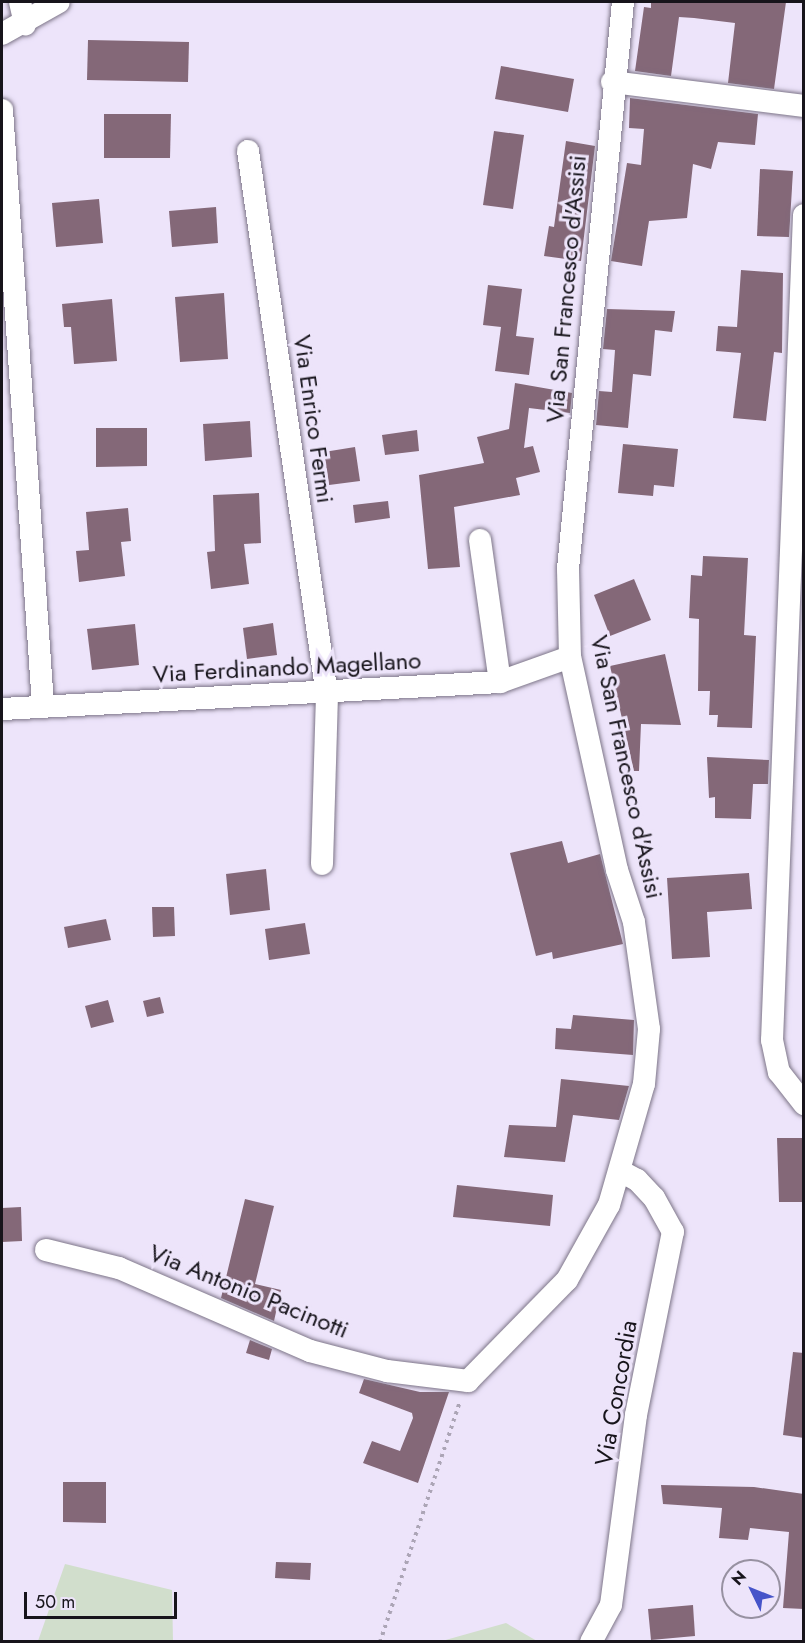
<!DOCTYPE html>
<style>
body{margin:0}
#map{position:relative;width:805px;height:1643px;overflow:hidden;background:#ede4fa;font-family:Jost,sans-serif}
div>[style]{position:absolute}
.green>*{inset:0;background:#d1decc}
.building>*{inset:0;background:#846878}
.path>*{height:4px;margin-top:-2px;transform-origin:0;background:repeating-linear-gradient(90deg,#aca5b6 0 3px,transparent 0 7.5px)}
.roads{filter:drop-shadow(0 0 2px #7d7588) drop-shadow(0 0 2px #7d7588)}
.minor>*{height:22px;margin:-11px;padding:0 11px;transform-origin:11px;border-radius:11px;background:#fff}
span{translate:-50% -50%;white-space:nowrap;text-align:center;line-height:1.15;-webkit-text-stroke:6px #ede4fa;paint-order:stroke}
.street-label{font-size:24px;color:#17141b}
.frame{position:absolute;inset:0;border:3px solid #17141b;pointer-events:none}
.north{position:absolute;left:721px;top:1559px;width:60px;height:60px;box-sizing:border-box;background:#ede4fa;border:2px solid #9791a1;border-radius:50%;rotate:313deg;font-size:16px;font-weight:700;line-height:24px;text-align:center;color:#17141b}
.north::after{content:'';display:block;margin:auto;width:21px;height:27px;background:#4654c9;clip-path:polygon(50% 0,100% 100%,50% 72%,0 100%)}
.scale{position:absolute;left:24px;top:1592px;width:153px;height:27px;box-sizing:border-box;border:3px solid #17141b;border-top:0;padding-left:8px;font-size:18px;line-height:21px;white-space:nowrap;color:#17141b;-webkit-text-stroke:4px #ede4fa;paint-order:stroke}
</style>
<div id="map">
<div class="green">
<i style="clip-path:polygon(65px 1564px,172px 1590px,173px 1641px,38px 1641px)"></i>
<i style="clip-path:polygon(506px 1623px,537px 1641px,442px 1641px)"></i>
</div>
<div class="building">
<i style="clip-path:polygon(651px 2px,786px 2px,774px 89px,728px 83px,735px 23px,694px 18px,679px 17px,671px 76px,635px 71px,644px 7px,651px 8px)"></i>
<i style="clip-path:polygon(88px 40px,189px 42px,188px 82px,87px 80px)"></i>
<i style="clip-path:polygon(501px 66px,574px 79px,568px 112px,495px 99px)"></i>
<i style="clip-path:polygon(630px 98px,758px 114px,755px 145px,718px 142px,711px 169px,693px 164px,687px 218px,649px 221px,642px 266px,611px 261px,627px 163px,641px 165px,644px 129px,629px 128px)"></i>
<i style="clip-path:polygon(104px 114px,171px 114px,170px 158px,104px 158px)"></i>
<i style="clip-path:polygon(494px 131px,524px 135px,513px 209px,483px 205px)"></i>
<i style="clip-path:polygon(566px 141px,595px 146px,581px 261px,544px 256px,549px 226px,554px 227px)"></i>
<i style="clip-path:polygon(760px 169px,793px 171px,789px 237px,757px 236px)"></i>
<i style="clip-path:polygon(99px 199px,103px 243px,56px 247px,52px 203px)"></i>
<i style="clip-path:polygon(216px 207px,218px 243px,172px 247px,169px 211px)"></i>
<i style="clip-path:polygon(741px 270px,783px 273px,782px 353px,774px 352px,766px 421px,733px 418px,741px 353px,716px 351px,718px 326px,737px 327px)"></i>
<i style="clip-path:polygon(488px 285px,522px 289px,516px 336px,534px 338px,529px 375px,495px 371px,501px 327px,483px 325px)"></i>
<i style="clip-path:polygon(224px 293px,228px 359px,180px 362px,175px 297px)"></i>
<i style="clip-path:polygon(112px 299px,117px 361px,74px 364px,71px 327px,64px 327px,62px 304px)"></i>
<i style="clip-path:polygon(607px 309px,675px 311px,672px 332px,655px 330px,651px 376px,633px 374px,628px 428px,596px 425px,599px 391px,612px 392px,615px 350px,603px 349px)"></i>
<i style="clip-path:polygon(515px 383px,572px 393px,570px 413px,529px 408px,524px 448px,533px 446px,540px 472px,516px 478px,520px 495px,454px 507px,460px 567px,428px 569px,419px 475px,484px 463px,477px 437px,509px 429px)"></i>
<i style="clip-path:polygon(250px 421px,252px 457px,205px 461px,203px 424px)"></i>
<i style="clip-path:polygon(96px 428px,147px 428px,147px 466px,96px 467px)"></i>
<i style="clip-path:polygon(417px 430px,419px 451px,385px 455px,382px 435px)"></i>
<i style="clip-path:polygon(623px 444px,678px 449px,674px 487px,654px 485px,653px 496px,618px 493px)"></i>
<i style="clip-path:polygon(355px 447px,360px 481px,329px 485px,324px 452px)"></i>
<i style="clip-path:polygon(259px 493px,261px 543px,244px 544px,249px 584px,211px 589px,207px 552px,215px 551px,213px 495px)"></i>
<i style="clip-path:polygon(388px 501px,390px 518px,355px 523px,353px 505px)"></i>
<i style="clip-path:polygon(128px 508px,131px 541px,121px 542px,125px 576px,79px 582px,76px 551px,89px 550px,86px 512px)"></i>
<i style="clip-path:polygon(703px 556px,748px 558px,744px 635px,756px 636px,752px 728px,717px 727px,718px 715px,709px 715px,710px 691px,698px 691px,699px 619px,689px 618px,691px 575px,702px 576px)"></i>
<i style="clip-path:polygon(634px 579px,651px 620px,610px 636px,594px 595px)"></i>
<i style="clip-path:polygon(273px 623px,277px 655px,247px 659px,243px 628px)"></i>
<i style="clip-path:polygon(135px 624px,139px 665px,92px 670px,87px 629px)"></i>
<i style="clip-path:polygon(665px 654px,681px 725px,641px 724px,639px 771px,634px 771px,610px 666px)"></i>
<i style="clip-path:polygon(707px 757px,769px 760px,768px 784px,753px 784px,751px 819px,715px 818px,715px 797px,709px 798px)"></i>
<i style="clip-path:polygon(562px 841px,568px 863px,600px 854px,623px 944px,553px 959px,552px 952px,536px 956px,510px 853px)"></i>
<i style="clip-path:polygon(266px 869px,270px 910px,230px 915px,226px 874px)"></i>
<i style="clip-path:polygon(749px 873px,752px 909px,707px 912px,710px 957px,672px 959px,667px 878px)"></i>
<i style="clip-path:polygon(152px 907px,174px 907px,175px 936px,153px 937px)"></i>
<i style="clip-path:polygon(106px 919px,111px 940px,68px 948px,64px 927px)"></i>
<i style="clip-path:polygon(305px 923px,310px 954px,269px 960px,265px 929px)"></i>
<i style="clip-path:polygon(160px 997px,164px 1013px,147px 1017px,143px 1001px)"></i>
<i style="clip-path:polygon(108px 1000px,114px 1022px,91px 1028px,85px 1006px)"></i>
<i style="clip-path:polygon(573px 1015px,634px 1020px,633px 1055px,555px 1049px,556px 1028px,571px 1029px)"></i>
<i style="clip-path:polygon(561px 1079px,629px 1086px,619px 1120px,573px 1115px,565px 1162px,504px 1157px,509px 1125px,556px 1127px)"></i>
<i style="clip-path:polygon(777px 1138px,802px 1138px,804px 1202px,779px 1202px)"></i>
<i style="clip-path:polygon(457px 1185px,553px 1195px,550px 1226px,453px 1217px)"></i>
<i style="clip-path:polygon(245px 1199px,274px 1206px,255px 1284px,281px 1290px,274px 1321px,221px 1298px)"></i>
<i style="clip-path:polygon(21px 1207px,22px 1241px,2px 1242px,2px 1208px)"></i>
<i style="clip-path:polygon(250px 1340px,272px 1349px,269px 1360px,246px 1353px)"></i>
<i style="clip-path:polygon(793px 1352px,804px 1353px,804px 1438px,783px 1435px)"></i>
<i style="clip-path:polygon(364px 1379px,420px 1392px,449px 1392px,418px 1483px,363px 1463px,372px 1441px,400px 1451px,413px 1418px,412px 1413px,359px 1393px)"></i>
<i style="clip-path:polygon(63px 1482px,106px 1482px,106px 1523px,63px 1522px)"></i>
<i style="clip-path:polygon(661px 1485px,754px 1487px,804px 1494px,804px 1609px,783px 1608px,789px 1532px,750px 1528px,748px 1540px,719px 1538px,722px 1508px,663px 1504px)"></i>
<i style="clip-path:polygon(276px 1562px,311px 1563px,310px 1580px,275px 1578px)"></i>
<i style="clip-path:polygon(693px 1605px,695px 1636px,651px 1640px,648px 1609px)"></i>
</div>
<div class="path">
<i style="left:380px;top:1642px;width:254px;rotate:-71.6deg"></i>
</div>
<div class="roads">
<div class="minor">
<i style="left:20px;top:2px;width:23px;rotate:77deg"></i>
<i style="left:2px;top:34px;width:65px;rotate:-29.3deg"></i>
<i style="left:612px;top:82px;width:193px;rotate:7.1deg"></i>
<i style="left:2px;top:110px;width:596px;rotate:86.06deg"></i>
<i style="left:248px;top:151px;width:550px;rotate:81.74deg"></i>
<i style="left:327px;top:695px;width:169px;rotate:91.7deg"></i>
<i style="left:804px;top:215px;width:826px;rotate:92.22deg"></i>
<i style="left:772px;top:1040px;width:33px;rotate:78deg"></i>
<i style="left:779px;top:1072px;width:41px;rotate:52deg"></i>
<i style="left:480px;top:540px;width:143px;rotate:82deg"></i>
<i style="left:2px;top:709px;width:499px;rotate:-3.1deg"></i>
<i style="left:500px;top:682px;width:74px;rotate:-19.7deg"></i>
<i style="left:46px;top:1250px;width:75px;rotate:13.9deg"></i>
<i style="left:119px;top:1268px;width:208px;rotate:23.5deg"></i>
<i style="left:310px;top:1351px;width:80px;rotate:14.6deg"></i>
<i style="left:387px;top:1371px;width:82px;rotate:7deg"></i>
<i style="left:468px;top:1381px;width:141px;rotate:-45.6deg"></i>
<i style="left:567px;top:1280px;width:86px;rotate:-60.8deg"></i>
<i style="left:609px;top:1205px;width:126px;rotate:-73.9deg"></i>
<i style="left:644px;top:1084px;width:55px;rotate:-84.8deg"></i>
<i style="left:649px;top:1029px;width:108px;rotate:-98deg"></i>
<i style="left:634px;top:922px;width:55px;rotate:-108.1deg"></i>
<i style="left:617px;top:870px;width:218px;rotate:-102.4deg"></i>
<i style="left:570px;top:657px;width:88px;rotate:-91.3deg"></i>
<i style="left:568px;top:569px;width:570px;rotate:-84.46deg"></i>
<i style="left:591px;top:1642px;width:42px;rotate:-61.6deg"></i>
<i style="left:611px;top:1605px;width:192px;rotate:-82.5deg"></i>
<i style="left:636px;top:1415px;width:187px;rotate:-78.6deg"></i>
<i style="left:673px;top:1232px;width:39px;rotate:-119deg"></i>
<i style="left:654px;top:1198px;width:25px;rotate:-133deg"></i>
<i style="left:637px;top:1180px;width:19px;rotate:-152deg"></i>
</div>
</div>
<div class="street-label">
<span style="left:566px;top:289px;rotate:-85deg">Via San Francesco d'Assisi</span>
<span style="left:314px;top:419px;rotate:82deg">Via Enrico Fermi</span>
<span style="left:287px;top:667px;rotate:-3deg">Via Ferdinando Magellano</span>
<span style="left:627px;top:767px;rotate:78deg">Via San Francesco d'Assisi</span>
<span style="left:249px;top:1291px;rotate:22deg">Via Antonio Pacinotti</span>
<span style="left:616px;top:1393px;rotate:-80deg">Via Concordia</span>
</div>
<div class="frame"></div>
<div class="north">N</div>
<div class="scale">50 m</div>
</div>
